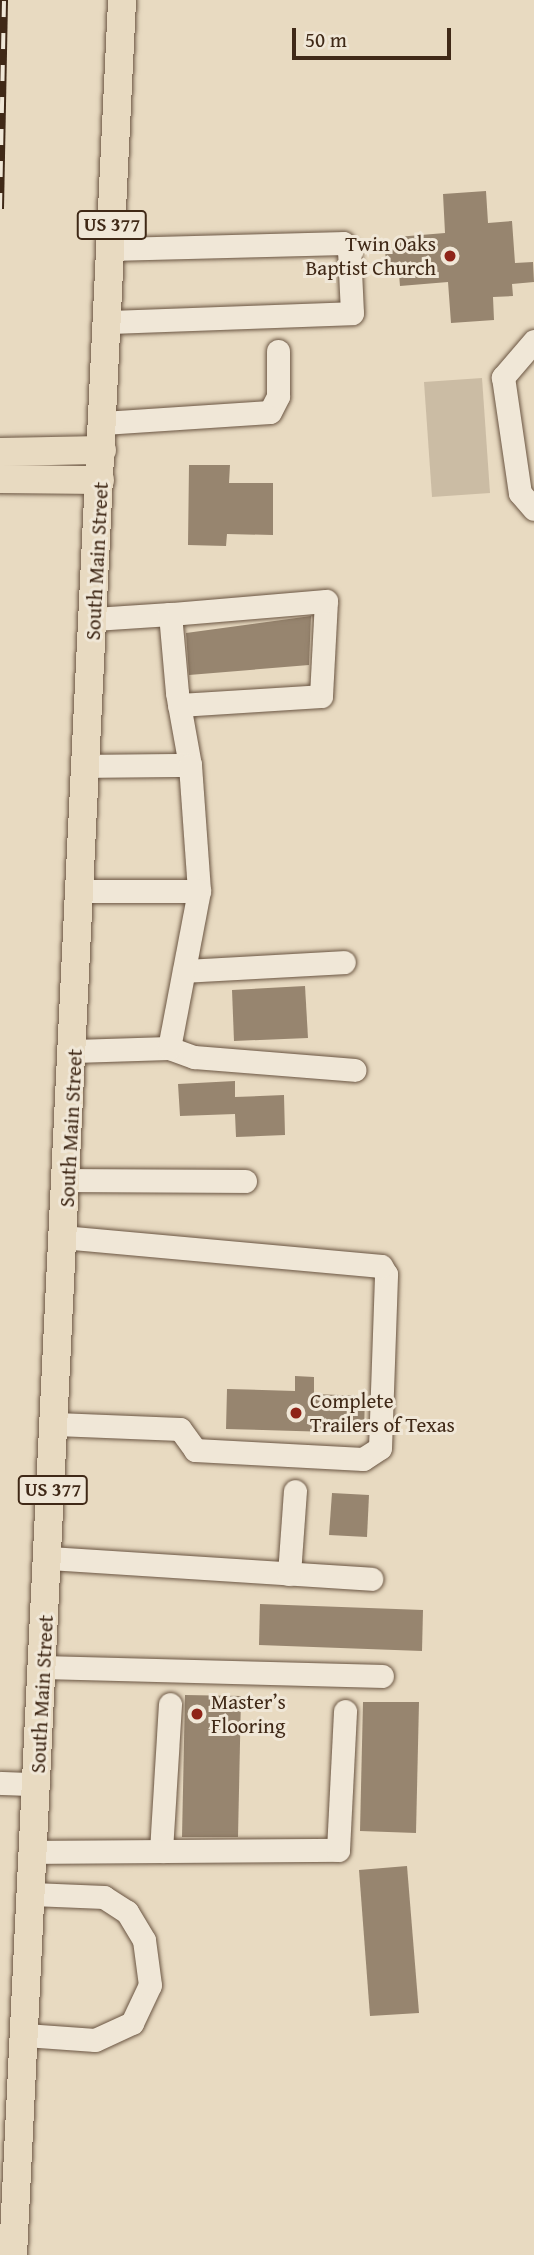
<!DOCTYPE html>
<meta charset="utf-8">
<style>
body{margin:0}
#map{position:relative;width:534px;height:2255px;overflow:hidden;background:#e8dac1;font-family:"Gentium Book Plus",serif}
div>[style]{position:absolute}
.green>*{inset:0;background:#cbbca4}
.building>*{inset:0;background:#97856f}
.roads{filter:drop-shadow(0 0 2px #6a5542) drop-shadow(0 0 2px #6a5542)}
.minor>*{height:23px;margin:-11.5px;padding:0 11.5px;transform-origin:11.5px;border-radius:11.5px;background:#f0e7d7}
.major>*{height:28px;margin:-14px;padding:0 14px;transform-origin:14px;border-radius:14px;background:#e8dac1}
.rail>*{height:8px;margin-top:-4px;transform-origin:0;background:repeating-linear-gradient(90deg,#f0e7d7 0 16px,#402917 0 32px);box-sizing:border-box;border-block:2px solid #402917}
.dots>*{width:19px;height:19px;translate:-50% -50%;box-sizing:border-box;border:4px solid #f0e7d7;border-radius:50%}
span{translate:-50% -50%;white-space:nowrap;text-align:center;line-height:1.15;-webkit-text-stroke:6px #f0e7d7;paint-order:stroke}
.shield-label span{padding:2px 5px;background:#f0e7d7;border:2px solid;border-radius:5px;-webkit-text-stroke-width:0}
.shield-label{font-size:19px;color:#402917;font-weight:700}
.poi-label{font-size:21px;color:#402917}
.right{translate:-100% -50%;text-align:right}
.left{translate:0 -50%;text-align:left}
.street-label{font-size:21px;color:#402917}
.scale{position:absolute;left:292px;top:28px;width:159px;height:32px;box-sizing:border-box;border:4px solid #402917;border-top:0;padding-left:9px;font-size:21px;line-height:24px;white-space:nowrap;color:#402917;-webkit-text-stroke:5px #f0e7d7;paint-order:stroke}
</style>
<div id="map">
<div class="green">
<i style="clip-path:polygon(482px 378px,490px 493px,432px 497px,424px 382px)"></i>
</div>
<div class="building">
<i style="clip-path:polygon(486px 191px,488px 223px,512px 221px,515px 263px,533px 262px,534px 282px,512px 284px,513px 296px,493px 297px,494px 320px,451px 323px,448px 282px,400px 286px,399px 274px,387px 275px,385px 250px,398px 249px,397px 237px,445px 233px,443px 194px)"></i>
<i style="clip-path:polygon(189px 465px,230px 465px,229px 483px,273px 483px,273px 535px,227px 534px,226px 546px,188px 545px)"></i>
<i style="clip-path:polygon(311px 616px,309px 665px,189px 675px,186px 633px)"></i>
<i style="clip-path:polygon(305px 986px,308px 1038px,234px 1041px,232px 990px)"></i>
<i style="clip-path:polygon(235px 1081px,235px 1097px,284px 1095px,285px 1135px,236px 1137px,235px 1114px,180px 1116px,178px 1084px)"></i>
<i style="clip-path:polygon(295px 1376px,314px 1377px,314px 1394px,365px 1396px,364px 1433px,226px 1429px,227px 1389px,295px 1391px)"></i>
<i style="clip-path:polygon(332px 1493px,369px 1495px,367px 1537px,329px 1535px)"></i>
<i style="clip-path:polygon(260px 1604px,423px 1610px,422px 1651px,259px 1645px)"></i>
<i style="clip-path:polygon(185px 1695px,241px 1696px,238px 1837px,182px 1837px)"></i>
<i style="clip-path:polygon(363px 1702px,419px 1702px,416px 1833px,360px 1831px)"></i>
<i style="clip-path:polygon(407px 1866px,419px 2013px,370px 2016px,359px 1870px)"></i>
</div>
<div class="roads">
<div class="minor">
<i style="left:108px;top:322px;width:244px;rotate:-2.1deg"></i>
<i style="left:352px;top:313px;width:63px;rotate:-92.7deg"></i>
<i style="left:349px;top:250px;width:9px;rotate:-131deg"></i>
<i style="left:343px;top:243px;width:232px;rotate:178.5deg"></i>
<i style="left:534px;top:341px;width:48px;rotate:130.7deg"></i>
<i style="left:503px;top:377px;width:117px;rotate:81.7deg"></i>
<i style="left:520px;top:493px;width:21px;rotate:49deg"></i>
<i style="left:103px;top:423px;width:167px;rotate:-3.8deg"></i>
<i style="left:270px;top:412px;width:18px;rotate:-63deg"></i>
<i style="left:278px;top:396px;width:45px;rotate:-90deg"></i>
<i style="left:94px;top:619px;width:76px;rotate:-3.8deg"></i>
<i style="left:179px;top:705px;width:142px;rotate:-3.6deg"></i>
<i style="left:321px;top:696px;width:95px;rotate:-87deg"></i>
<i style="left:326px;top:601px;width:157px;rotate:175.2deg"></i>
<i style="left:170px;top:614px;width:79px;rotate:84.9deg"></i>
<i style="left:177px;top:693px;width:73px;rotate:79.8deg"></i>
<i style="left:87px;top:766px;width:103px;rotate:-0.6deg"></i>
<i style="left:190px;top:765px;width:126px;rotate:85.9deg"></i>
<i style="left:184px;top:971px;width:160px;rotate:-3.2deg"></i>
<i style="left:169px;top:1048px;width:27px;rotate:20deg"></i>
<i style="left:194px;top:1057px;width:161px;rotate:4.6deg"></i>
<i style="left:74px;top:1051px;width:95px;rotate:-1.8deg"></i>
<i style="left:169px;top:1048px;width:160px;rotate:-79.2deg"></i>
<i style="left:199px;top:891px;width:117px;rotate:180deg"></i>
<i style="left:68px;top:1180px;width:177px;rotate:0.3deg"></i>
<i style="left:56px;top:1424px;width:124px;rotate:2.3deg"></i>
<i style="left:180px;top:1429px;width:26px;rotate:54deg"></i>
<i style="left:195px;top:1450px;width:168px;rotate:3.1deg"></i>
<i style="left:363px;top:1459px;width:20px;rotate:-33deg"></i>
<i style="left:380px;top:1448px;width:174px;rotate:-88deg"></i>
<i style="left:386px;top:1274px;width:9px;rotate:-122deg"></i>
<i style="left:381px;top:1266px;width:317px;rotate:-174.8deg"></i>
<i style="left:49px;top:1558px;width:323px;rotate:3.7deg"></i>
<i style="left:289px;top:1574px;width:83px;rotate:-85.9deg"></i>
<i style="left:44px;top:1667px;width:338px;rotate:1.5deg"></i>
<i style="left:0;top:1783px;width:38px;rotate:2deg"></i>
<i style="left:161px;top:1851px;width:147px;rotate:-86.5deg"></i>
<i style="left:34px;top:1852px;width:304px;rotate:-0.4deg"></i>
<i style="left:338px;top:1850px;width:139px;rotate:-87.1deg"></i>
<i style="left:25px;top:2035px;width:70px;rotate:4.1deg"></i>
<i style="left:95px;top:2040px;width:41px;rotate:-24.7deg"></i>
<i style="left:132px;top:2023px;width:42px;rotate:-64.7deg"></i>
<i style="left:150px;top:1985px;width:45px;rotate:-97.6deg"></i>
<i style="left:144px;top:1940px;width:33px;rotate:-121deg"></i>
<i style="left:127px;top:1912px;width:27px;rotate:-147deg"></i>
<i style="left:104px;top:1897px;width:72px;rotate:-177.6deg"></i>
</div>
<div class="major">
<i style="left:0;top:452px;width:102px;rotate:-1.1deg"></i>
<i style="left:0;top:479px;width:100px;rotate:0.6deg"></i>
<i style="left:13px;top:2255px;width:2258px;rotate:-87.23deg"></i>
</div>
</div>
<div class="rail">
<i style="left:0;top:209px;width:209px;rotate:-88.9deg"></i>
</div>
<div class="dots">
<i style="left:450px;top:256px;background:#8f2418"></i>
<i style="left:296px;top:1413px;background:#8f2418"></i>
<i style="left:197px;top:1714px;background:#8f2418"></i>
</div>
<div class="shield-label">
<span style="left:112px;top:225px">US 377</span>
<span style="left:53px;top:1490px">US 377</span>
</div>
<div class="poi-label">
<span class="right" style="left:436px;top:256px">Twin Oaks<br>Baptist Church</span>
<span class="left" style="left:310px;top:1413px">Complete<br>Trailers of Texas</span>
<span class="left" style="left:211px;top:1714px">Master’s<br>Flooring</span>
</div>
<div class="street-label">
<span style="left:97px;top:561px;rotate:-87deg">South Main Street</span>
<span style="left:71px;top:1128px;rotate:-87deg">South Main Street</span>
<span style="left:42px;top:1694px;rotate:-87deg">South Main Street</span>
</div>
<div class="scale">50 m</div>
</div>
